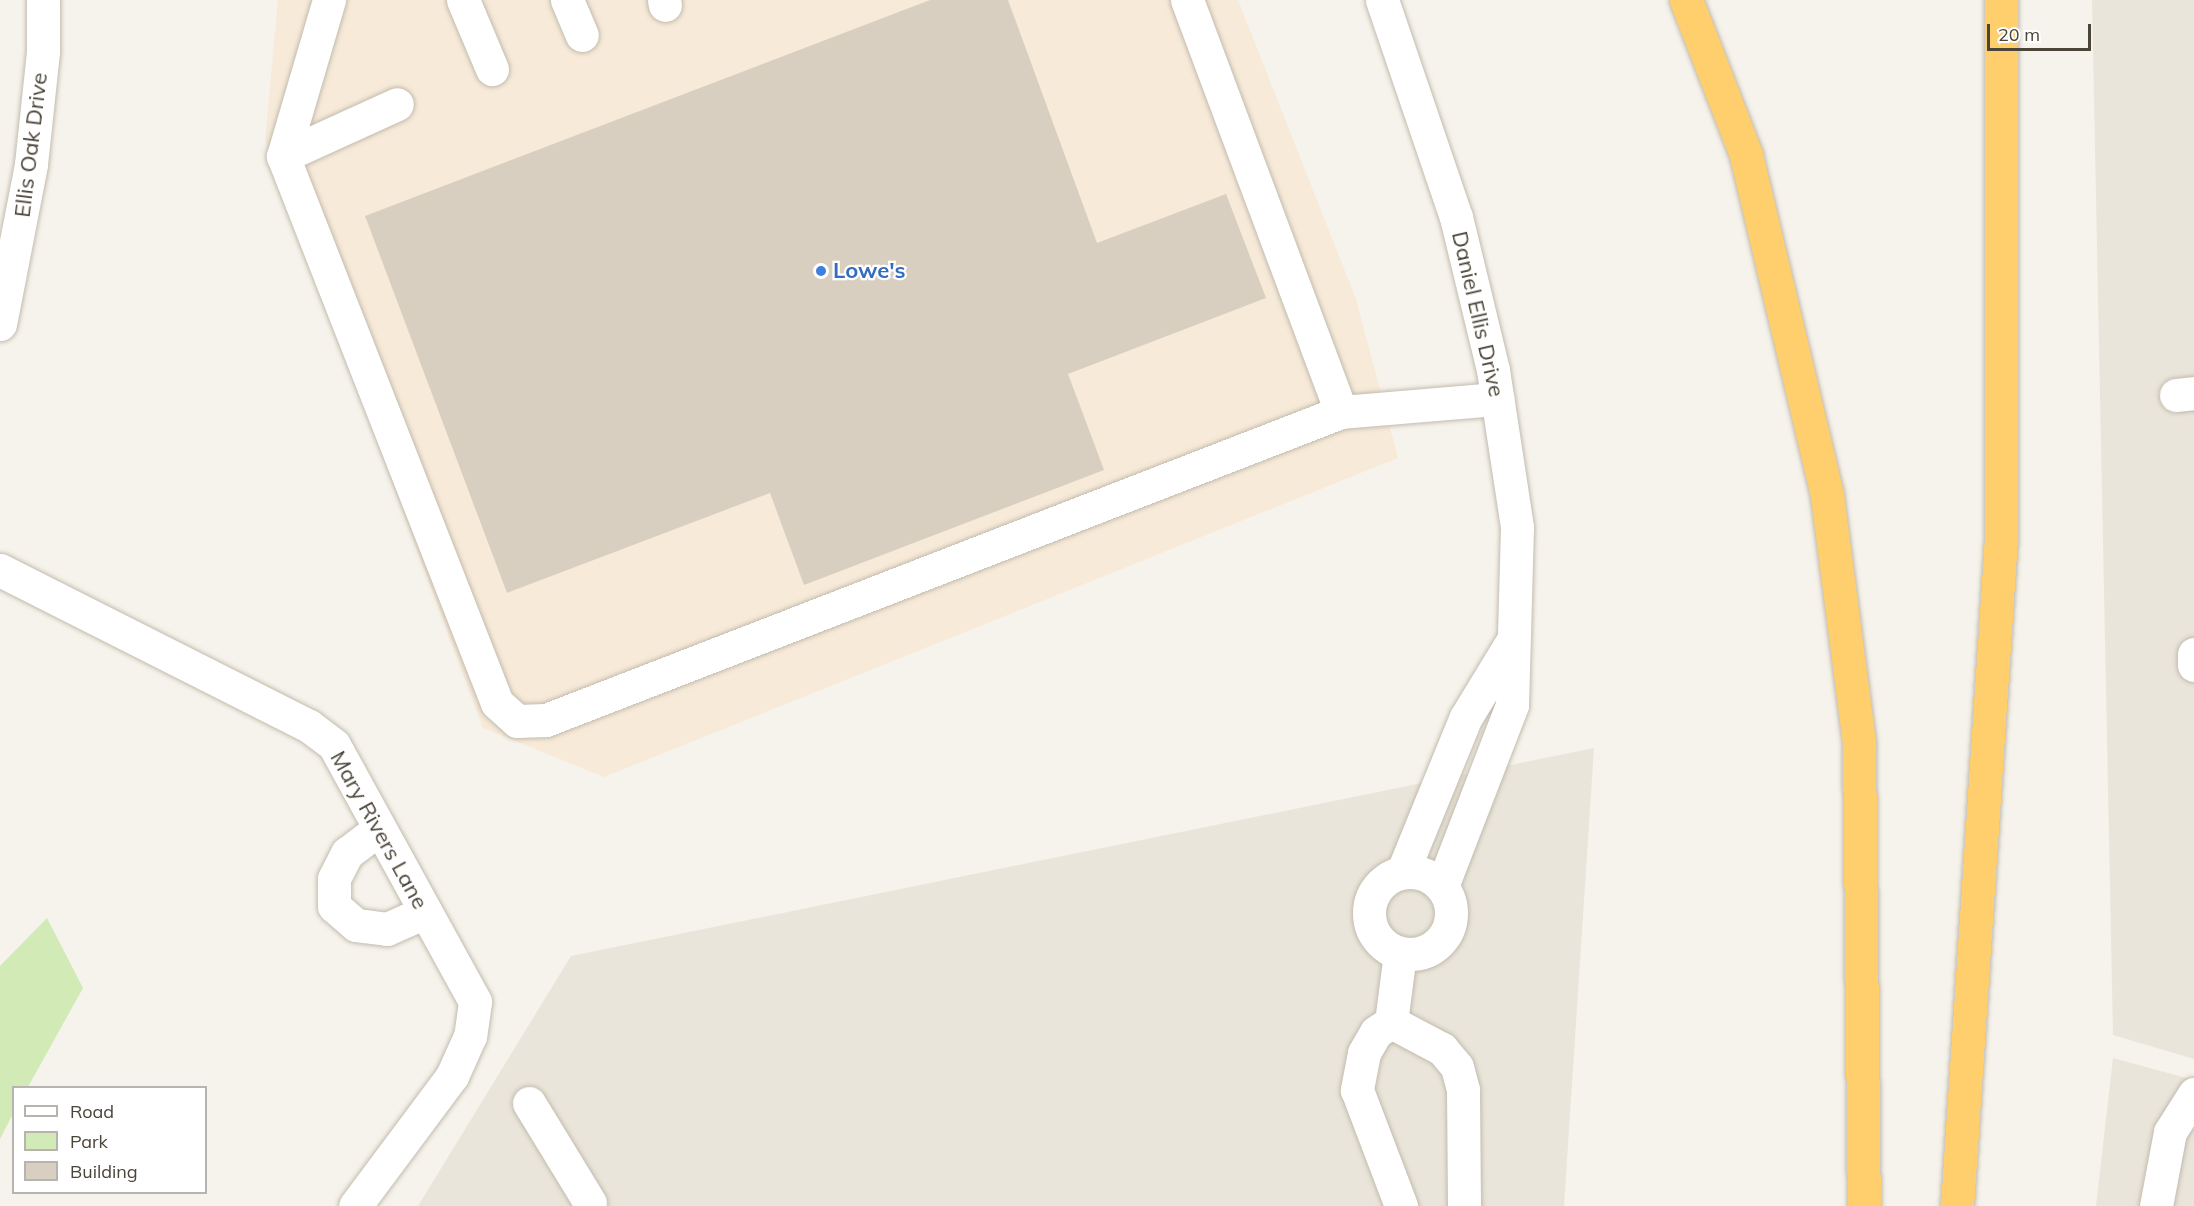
<!DOCTYPE html>
<style>
body{margin:0}
#map{position:relative;width:2194px;height:1206px;overflow:hidden;background:#f6f3ec;font-family:Mulish,sans-serif}
div>[style]{position:absolute}
.residential>*{inset:0;background:#eae5da}
.commercial>*{inset:0;background:#f7ead8}
.green>*{inset:0;background:#d2eab5}
.building>*{inset:0;background:#d8cfc1}
.roads{filter:drop-shadow(0 0 2px #c2bbae) drop-shadow(0 0 2px #c2bbae)}
.minor>*{height:33px;margin:-16.5px;padding:0 16.5px;transform-origin:16.5px;border-radius:16.5px;background:#fff}
.minor>.ring{margin:-16.5px;padding:0;box-sizing:content-box;background:none;border:33px solid #fff;border-radius:50%}
.highway>*{height:33px;margin:-16.5px;padding:0 16.5px;transform-origin:16.5px;border-radius:16.5px;background:#ffcf6e}
.dots>*{width:16px;height:16px;translate:-50% -50%;box-sizing:border-box;border:3px solid #fff;border-radius:50%}
span{translate:-50% -50%;white-space:nowrap;text-align:center;line-height:1.15;-webkit-text-stroke:4.5px #fff;paint-order:stroke}
.street-label{font-size:22px;color:#4b4439}
.shop-label{font-size:22px;color:#366cbe;font-weight:700}
.left{translate:0 -50%;text-align:left}
.legend{position:absolute;left:12px;top:1086px;width:195px;height:108px;box-sizing:border-box;background:#fff;border:2px solid #b7b4b0;margin:0;padding:8px 10px;list-style:none;font-size:18px;color:#4b4439}
.legend li{display:flex;align-items:center;gap:12px;height:30px}
.legend b{width:30px;border:2px solid #b7b4b0}
.scale{position:absolute;left:1987px;top:24px;width:104px;height:27px;box-sizing:border-box;border:3px solid #4b4439;border-top:0;padding-left:8px;font-size:18px;line-height:21px;white-space:nowrap;color:#4b4439;-webkit-text-stroke:4px #fff;paint-order:stroke}
</style>
<div id="map">
<div class="residential">
<i style="clip-path:polygon(2092px 0,2194px 0,2194px 1059px,2113px 1035px)"></i>
<i style="clip-path:polygon(1594px 748px,1564px 1206px,418px 1206px,571px 956px)"></i>
<i style="clip-path:polygon(2113px 1058px,2194px 1080px,2194px 1206px,2096px 1206px)"></i>
</div>
<div class="commercial">
<i style="clip-path:polygon(278px 0,1238px 0,1356px 299px,1398px 458px,604px 777px,483px 728px,265px 141px)"></i>
</div>
<div class="green">
<i style="clip-path:polygon(47px 918px,83px 988px,28px 1087px,14px 1088px,13px 1114px,0 1139px,0 966px)"></i>
</div>
<div class="building">
<i style="clip-path:polygon(930px 0,1008px 0,1097px 243px,1226px 194px,1266px 298px,1068px 374px,1104px 470px,804px 585px,770px 493px,507px 593px,365px 216px)"></i>
</div>
<div class="roads">
<div class="minor">
<i style="left:329px;top:0;width:163px;rotate:106.4deg"></i>
<i style="left:283px;top:156px;width:587px;rotate:68.63deg"></i>
<i style="left:497px;top:703px;width:27px;rotate:42deg"></i>
<i style="left:517px;top:721px;width:29px;rotate:-2deg"></i>
<i style="left:546px;top:720px;width:853px;rotate:-21.18deg"></i>
<i style="left:463px;top:0;width:75px;rotate:67.2deg"></i>
<i style="left:567px;top:0;width:38px;rotate:67deg"></i>
<i style="left:664px;top:0;width:5px;rotate:79deg"></i>
<i style="left:1187px;top:0;width:440px;rotate:69.5deg"></i>
<i style="left:1341px;top:412px;width:157px;rotate:-4.8deg"></i>
<i style="left:1382px;top:0;width:229px;rotate:71.2deg"></i>
<i style="left:1456px;top:217px;width:157px;rotate:76.4deg"></i>
<i style="left:1493px;top:370px;width:159px;rotate:81.3deg"></i>
<i style="left:1517px;top:527px;width:178px;rotate:91.6deg"></i>
<i style="left:1512px;top:705px;width:194px;rotate:111.1deg"></i>
<i style="left:283px;top:156px;width:125px;rotate:-24.5deg"></i>
<i style="left:0;top:324px;width:163px;rotate:-79deg"></i>
<i style="left:31px;top:164px;width:113px;rotate:-83.9deg"></i>
<i style="left:43px;top:52px;width:52px;rotate:-90deg"></i>
<i style="left:2176px;top:395px;width:18px;rotate:-6deg"></i>
<i style="left:0;top:570px;width:346px;rotate:26.8deg"></i>
<i style="left:309px;top:726px;width:31px;rotate:37deg"></i>
<i style="left:334px;top:745px;width:293px;rotate:61.2deg"></i>
<i style="left:475px;top:1002px;width:34px;rotate:98deg"></i>
<i style="left:470px;top:1036px;width:44px;rotate:114.2deg"></i>
<i style="left:452px;top:1076px;width:162px;rotate:126.7deg"></i>
<i style="left:2194px;top:654px;width:11px;rotate:90deg"></i>
<i style="left:379px;top:829px;width:40px;rotate:143deg"></i>
<i style="left:347px;top:853px;width:29px;rotate:117deg"></i>
<i style="left:334px;top:879px;width:27px;rotate:90deg"></i>
<i style="left:334px;top:906px;width:29px;rotate:41deg"></i>
<i style="left:356px;top:925px;width:31px;rotate:7deg"></i>
<i style="left:387px;top:929px;width:42px;rotate:-24.1deg"></i>
<i style="left:1403px;top:871px;width:166px;rotate:-67.8deg"></i>
<i style="left:1466px;top:717px;width:90px;rotate:-58.6deg"></i>
<i class="ring" style="left:1369px;top:872px;width:49px;height:49px"></i>
<i style="left:1400px;top:953px;width:70px;rotate:97.4deg"></i>
<i style="left:1391px;top:1022px;width:18px;rotate:146deg"></i>
<i style="left:1376px;top:1032px;width:24px;rotate:120deg"></i>
<i style="left:1364px;top:1053px;width:38px;rotate:101deg"></i>
<i style="left:1357px;top:1090px;width:124px;rotate:69.2deg"></i>
<i style="left:1391px;top:1022px;width:58px;rotate:27.9deg"></i>
<i style="left:1442px;top:1049px;width:23px;rotate:50deg"></i>
<i style="left:1457px;top:1067px;width:24px;rotate:75deg"></i>
<i style="left:1463px;top:1090px;width:116px;rotate:89.5deg"></i>
<i style="left:529px;top:1103px;width:117px;rotate:58.6deg"></i>
<i style="left:2156px;top:1206px;width:75px;rotate:-79.3deg"></i>
<i style="left:2170px;top:1132px;width:45px;rotate:-57.7deg"></i>
</div>
<div class="highway">
<i style="left:1686px;top:0;width:166px;rotate:68.8deg"></i>
<i style="left:1746px;top:155px;width:350px;rotate:76.6deg"></i>
<i style="left:1827px;top:496px;width:249px;rotate:82.6deg"></i>
<i style="left:1859px;top:743px;width:463px;rotate:89.4deg"></i>
<i style="left:1957px;top:1206px;width:669px;rotate:-86.23deg"></i>
<i style="left:2001px;top:538px;width:538px;rotate:-90deg"></i>
</div>
</div>
<div class="dots">
<i style="left:821px;top:271px;background:#3f7fe0"></i>
</div>
<div class="street-label">
<span style="left:31px;top:145px;rotate:-83deg">Ellis Oak Drive</span>
<span style="left:1478px;top:314px;rotate:77deg">Daniel Ellis Drive</span>
<span style="left:379px;top:830px;rotate:61deg">Mary Rivers Lane</span>
</div>
<div class="shop-label">
<span class="left" style="left:833px;top:271px">Lowe's</span>
</div>
<ul class="legend">
<li><b style="height:8px;background:#fff"></b>Road</li>
<li><b style="height:16px;background:#d2eab5"></b>Park</li>
<li><b style="height:16px;background:#d8cfc1"></b>Building</li>
</ul>
<div class="scale">20 m</div>
</div>
